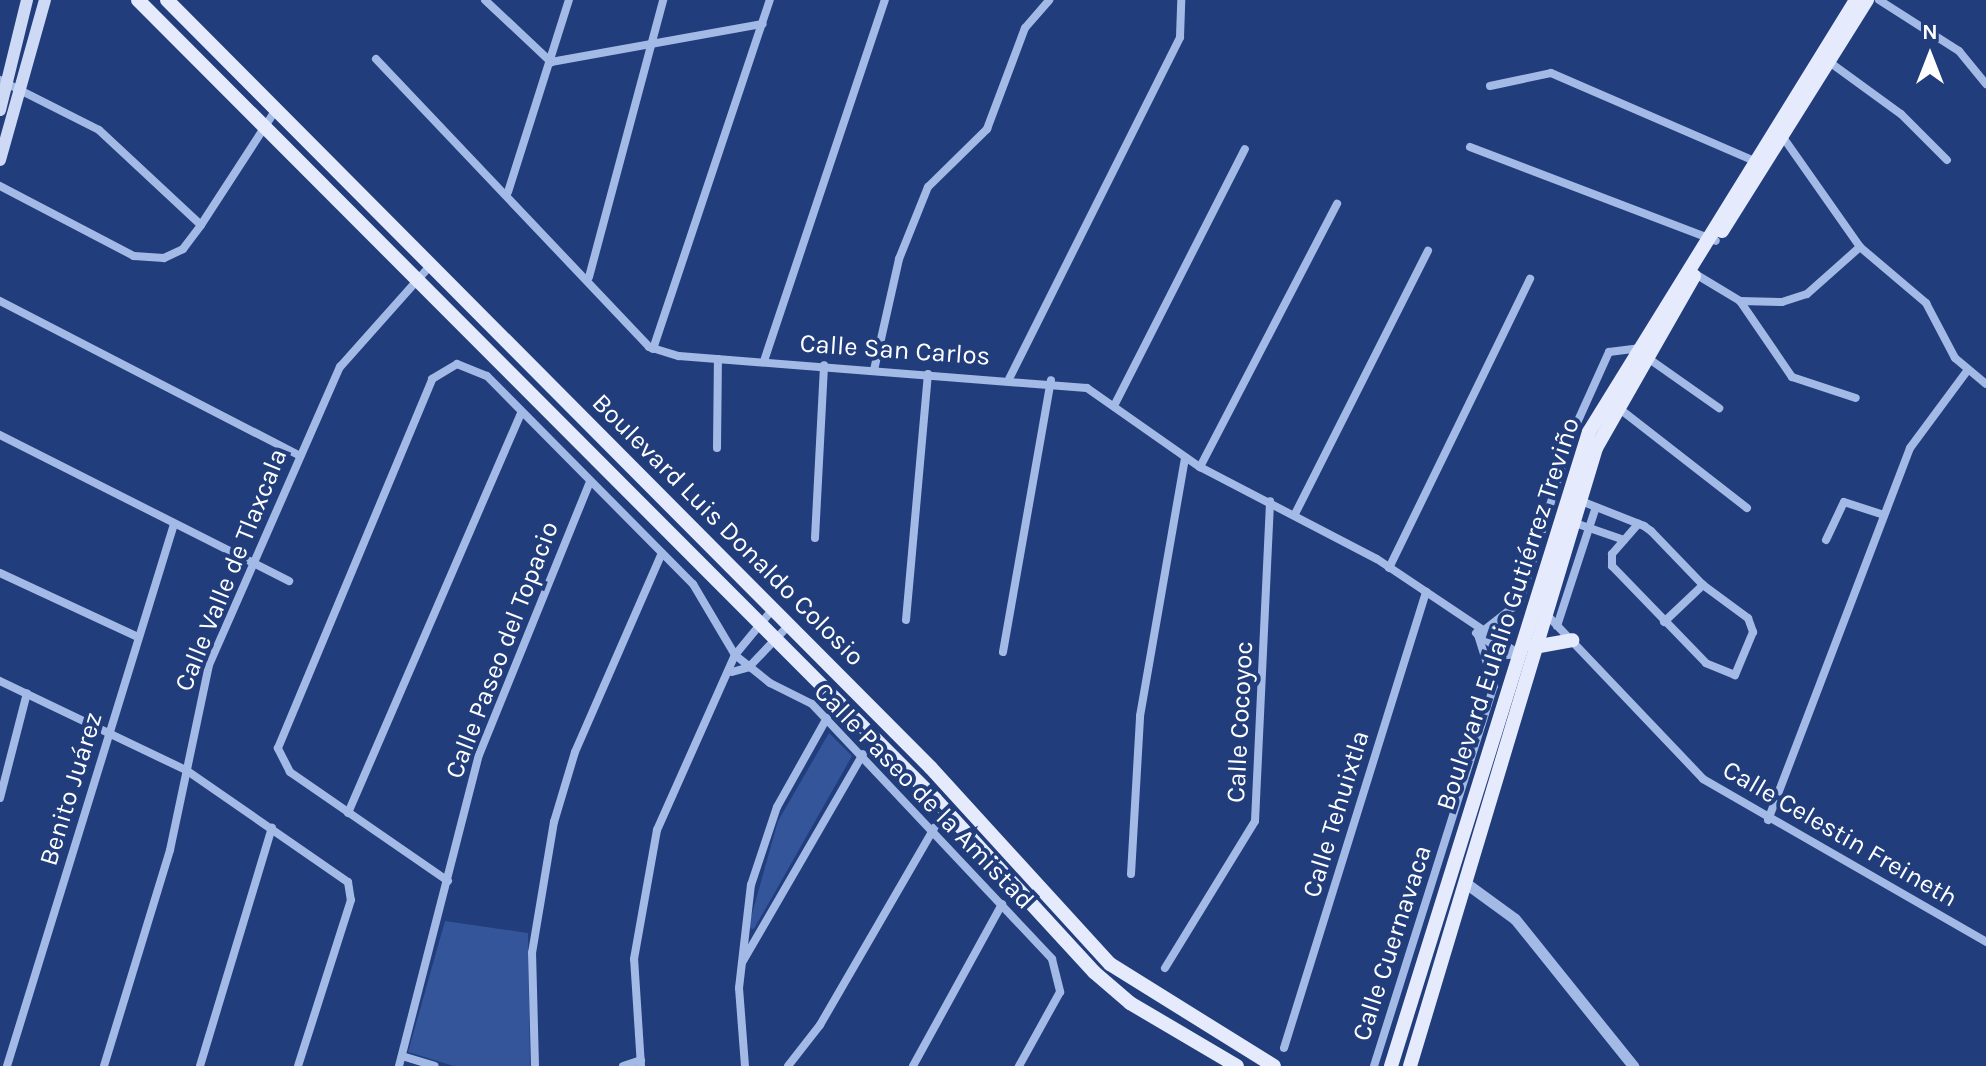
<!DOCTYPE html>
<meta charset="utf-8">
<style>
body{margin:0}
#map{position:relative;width:1986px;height:1066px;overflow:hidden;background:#213d7c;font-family:Karla,sans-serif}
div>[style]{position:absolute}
.green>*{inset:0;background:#34559a}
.minor>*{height:8px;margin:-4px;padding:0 4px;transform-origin:4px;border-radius:4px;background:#a4bae6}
.tertiary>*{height:11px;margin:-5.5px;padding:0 5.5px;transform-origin:5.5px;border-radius:5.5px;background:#a4bae6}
.secondary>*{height:12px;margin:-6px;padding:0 6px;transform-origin:6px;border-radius:6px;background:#cedaf5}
.primary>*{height:14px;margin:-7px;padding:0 7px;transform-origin:7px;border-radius:7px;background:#e5ebfd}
span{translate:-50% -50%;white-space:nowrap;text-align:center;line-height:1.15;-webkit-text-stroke:8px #213d7c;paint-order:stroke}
.street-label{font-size:26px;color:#fff}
.north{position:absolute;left:1890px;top:16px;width:80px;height:80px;-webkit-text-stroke:6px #213d7c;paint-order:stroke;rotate:0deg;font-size:22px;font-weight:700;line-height:32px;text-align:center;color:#fff}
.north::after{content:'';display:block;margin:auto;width:28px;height:36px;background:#fff;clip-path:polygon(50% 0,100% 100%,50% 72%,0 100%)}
</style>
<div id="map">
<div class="green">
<i style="clip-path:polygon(829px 733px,852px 756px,754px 929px,748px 928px,778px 821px)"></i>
<i style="clip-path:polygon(445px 921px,528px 933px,530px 1066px,454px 1066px,408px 1052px)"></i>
</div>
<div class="minor">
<i style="left:485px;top:0;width:91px;rotate:43.2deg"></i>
<i style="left:551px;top:62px;width:215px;rotate:-10.2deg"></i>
<i style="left:1879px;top:0;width:95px;rotate:32.5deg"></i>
<i style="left:1959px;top:51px;width:43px;rotate:50.7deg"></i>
<i style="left:376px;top:59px;width:397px;rotate:46.5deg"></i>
<i style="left:649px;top:347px;width:31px;rotate:17deg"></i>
<i style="left:679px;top:356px;width:409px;rotate:4.5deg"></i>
<i style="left:1087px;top:388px;width:138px;rotate:35deg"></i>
<i style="left:1200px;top:467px;width:199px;rotate:27.5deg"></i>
<i style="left:1377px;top:559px;width:171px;rotate:33.8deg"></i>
<i style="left:1828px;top:61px;width:90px;rotate:36deg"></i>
<i style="left:1901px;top:114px;width:65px;rotate:45deg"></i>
<i style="left:0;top:80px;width:111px;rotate:26.8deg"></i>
<i style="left:99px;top:130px;width:139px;rotate:43deg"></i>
<i style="left:1490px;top:86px;width:62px;rotate:-12deg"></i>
<i style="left:1551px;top:73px;width:227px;rotate:23.4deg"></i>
<i style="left:1780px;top:133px;width:139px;rotate:54.9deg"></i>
<i style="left:1860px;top:247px;width:87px;rotate:40.3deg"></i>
<i style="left:1926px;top:303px;width:62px;rotate:62.2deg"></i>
<i style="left:1955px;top:358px;width:40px;rotate:40deg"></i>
<i style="left:1470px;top:147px;width:263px;rotate:20.9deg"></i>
<i style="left:0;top:186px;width:151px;rotate:27.6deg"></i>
<i style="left:134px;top:256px;width:30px;rotate:4deg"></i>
<i style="left:164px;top:258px;width:21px;rotate:-25deg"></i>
<i style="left:183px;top:249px;width:30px;rotate:-53deg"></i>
<i style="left:201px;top:225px;width:136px;rotate:-57deg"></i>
<i style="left:508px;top:192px;width:201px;rotate:-72.4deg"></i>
<i style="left:1692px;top:272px;width:56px;rotate:31.1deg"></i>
<i style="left:1740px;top:301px;width:42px;rotate:1.4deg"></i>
<i style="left:1782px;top:302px;width:26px;rotate:-18deg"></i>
<i style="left:1807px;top:294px;width:71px;rotate:-41.6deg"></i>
<i style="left:589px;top:277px;width:287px;rotate:-75deg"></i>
<i style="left:0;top:301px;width:338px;rotate:27.3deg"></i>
<i style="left:1740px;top:301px;width:92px;rotate:55.6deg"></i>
<i style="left:1792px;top:377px;width:67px;rotate:18.2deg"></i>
<i style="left:653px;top:349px;width:368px;rotate:-71.5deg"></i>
<i style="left:764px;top:361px;width:381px;rotate:-71.5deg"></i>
<i style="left:874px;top:370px;width:114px;rotate:-77.3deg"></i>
<i style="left:899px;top:259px;width:78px;rotate:-68.1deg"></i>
<i style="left:928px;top:187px;width:83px;rotate:-44.5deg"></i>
<i style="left:987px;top:129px;width:108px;rotate:-69.4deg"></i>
<i style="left:1025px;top:28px;width:37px;rotate:-49deg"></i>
<i style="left:1009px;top:379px;width:382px;rotate:-63.4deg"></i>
<i style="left:1180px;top:37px;width:37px;rotate:-88deg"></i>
<i style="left:1115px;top:404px;width:286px;rotate:-63deg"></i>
<i style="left:1616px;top:406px;width:166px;rotate:37.9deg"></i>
<i style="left:0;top:435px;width:324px;rotate:26.8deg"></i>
<i style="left:717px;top:448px;width:89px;rotate:-89.4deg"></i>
<i style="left:1200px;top:467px;width:297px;rotate:-62.5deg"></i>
<i style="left:1581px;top:501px;width:68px;rotate:21.6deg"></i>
<i style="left:1644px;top:526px;width:9px;rotate:36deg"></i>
<i style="left:1651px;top:531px;width:75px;rotate:46.1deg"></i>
<i style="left:1703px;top:585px;width:56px;rotate:36.3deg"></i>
<i style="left:1748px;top:618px;width:15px;rotate:70deg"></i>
<i style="left:1753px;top:632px;width:47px;rotate:112.7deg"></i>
<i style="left:1735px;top:675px;width:31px;rotate:-158deg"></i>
<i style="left:1706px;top:663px;width:135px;rotate:-134.1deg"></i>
<i style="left:1612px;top:566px;width:12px;rotate:-90deg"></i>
<i style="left:1612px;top:554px;width:40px;rotate:-49deg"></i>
<i style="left:1295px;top:514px;width:295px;rotate:-63.2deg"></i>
<i style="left:1575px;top:523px;width:52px;rotate:19.1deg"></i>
<i style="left:815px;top:538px;width:173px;rotate:-87deg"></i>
<i style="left:1826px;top:540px;width:42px;rotate:-64.7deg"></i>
<i style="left:1844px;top:502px;width:42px;rotate:18deg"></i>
<i style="left:1389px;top:568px;width:322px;rotate:-64deg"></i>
<i style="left:0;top:573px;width:152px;rotate:24.9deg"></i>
<i style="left:1548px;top:616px;width:225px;rotate:46.4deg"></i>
<i style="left:1703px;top:779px;width:327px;rotate:29.9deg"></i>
<i style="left:906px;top:620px;width:247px;rotate:-84.9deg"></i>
<i style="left:1664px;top:622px;width:54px;rotate:-43.5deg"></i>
<i style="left:1557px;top:626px;width:125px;rotate:-71.9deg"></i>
<i style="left:1476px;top:633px;width:38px;rotate:35deg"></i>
<i style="left:1507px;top:655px;width:12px;rotate:-5deg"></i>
<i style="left:1003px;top:652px;width:276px;rotate:-80deg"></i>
<i style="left:732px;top:672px;width:18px;rotate:-16deg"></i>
<i style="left:749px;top:667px;width:57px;rotate:-46.4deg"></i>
<i style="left:0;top:681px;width:206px;rotate:25.6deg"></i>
<i style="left:186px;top:770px;width:197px;rotate:34.7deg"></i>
<i style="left:348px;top:882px;width:18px;rotate:81deg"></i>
<i style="left:351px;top:900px;width:174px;rotate:107.7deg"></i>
<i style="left:0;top:798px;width:108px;rotate:-75.6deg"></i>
<i style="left:348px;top:813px;width:436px;rotate:-66.6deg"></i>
<i style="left:1768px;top:820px;width:398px;rotate:-69.1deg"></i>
<i style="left:1910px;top:448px;width:96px;rotate:-53.5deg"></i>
<i style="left:1131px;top:874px;width:158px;rotate:-86.7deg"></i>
<i style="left:1140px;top:716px;width:262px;rotate:-80.1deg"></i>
<i style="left:448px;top:881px;width:192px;rotate:-145.4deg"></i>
<i style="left:290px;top:772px;width:27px;rotate:-117deg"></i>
<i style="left:278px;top:748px;width:400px;rotate:-67.3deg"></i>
<i style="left:432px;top:379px;width:29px;rotate:-31deg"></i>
<i style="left:457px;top:364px;width:32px;rotate:22deg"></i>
<i style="left:487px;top:376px;width:293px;rotate:45.3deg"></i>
<i style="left:693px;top:584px;width:82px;rotate:59.4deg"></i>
<i style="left:735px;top:655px;width:45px;rotate:38.7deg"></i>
<i style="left:770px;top:683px;width:47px;rotate:26.6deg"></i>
<i style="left:812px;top:704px;width:350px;rotate:46.7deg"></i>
<i style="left:1052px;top:959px;width:34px;rotate:76deg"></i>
<i style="left:1060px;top:992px;width:85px;rotate:119deg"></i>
<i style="left:743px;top:961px;width:239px;rotate:-59.9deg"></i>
<i style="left:1165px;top:968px;width:172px;rotate:-58.5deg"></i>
<i style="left:1255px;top:821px;width:320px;rotate:-87.3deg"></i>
<i style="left:1284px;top:1048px;width:478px;rotate:-72.7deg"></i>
<i style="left:402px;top:1056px;width:34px;rotate:17deg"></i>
<i style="left:7px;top:1066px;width:567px;rotate:-72.87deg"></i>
<i style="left:104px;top:1066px;width:226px;rotate:-73deg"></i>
<i style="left:170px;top:850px;width:189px;rotate:-78.1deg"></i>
<i style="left:209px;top:665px;width:326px;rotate:-66.3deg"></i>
<i style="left:340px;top:367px;width:137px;rotate:-48.3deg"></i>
<i style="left:200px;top:1066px;width:249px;rotate:-73.2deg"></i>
<i style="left:399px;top:1066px;width:321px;rotate:-75.6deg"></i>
<i style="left:479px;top:755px;width:295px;rotate:-67.9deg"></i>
<i style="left:535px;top:1066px;width:113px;rotate:-91.5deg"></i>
<i style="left:532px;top:953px;width:133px;rotate:-80.5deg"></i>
<i style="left:554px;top:822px;width:73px;rotate:-73.3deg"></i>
<i style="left:575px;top:752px;width:217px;rotate:-66.4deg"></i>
<i style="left:623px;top:1066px;width:19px;rotate:-18deg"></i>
<i style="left:641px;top:1066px;width:107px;rotate:-93.7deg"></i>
<i style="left:634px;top:959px;width:131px;rotate:-79.9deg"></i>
<i style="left:657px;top:830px;width:192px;rotate:-66deg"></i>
<i style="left:735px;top:655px;width:58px;rotate:-50.6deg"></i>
<i style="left:745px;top:1066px;width:78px;rotate:-94.4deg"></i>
<i style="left:739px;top:988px;width:104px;rotate:-83.4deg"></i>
<i style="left:751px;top:885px;width:82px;rotate:-71.6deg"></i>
<i style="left:777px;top:807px;width:102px;rotate:-60.7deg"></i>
<i style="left:788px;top:1066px;width:52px;rotate:-52deg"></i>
<i style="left:820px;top:1025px;width:228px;rotate:-59.9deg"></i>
<i style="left:913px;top:1066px;width:185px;rotate:-61.2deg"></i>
<i style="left:1374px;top:1066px;width:398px;rotate:-72.5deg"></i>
<i style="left:1494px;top:686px;width:53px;rotate:-107.4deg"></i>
<i style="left:1478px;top:635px;width:53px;rotate:-38.2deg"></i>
<i style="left:1520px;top:602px;width:176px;rotate:-72.8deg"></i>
<i style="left:1572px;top:434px;width:90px;rotate:-65.7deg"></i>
<i style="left:1609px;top:352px;width:26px;rotate:-7deg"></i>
<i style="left:1635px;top:349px;width:103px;rotate:35.1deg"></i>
</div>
<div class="tertiary">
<i style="left:1467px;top:884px;width:59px;rotate:36.1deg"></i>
<i style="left:1515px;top:919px;width:189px;rotate:51.2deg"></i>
</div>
<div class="secondary">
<i style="left:0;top:110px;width:113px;rotate:-76.2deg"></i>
<i style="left:0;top:160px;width:166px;rotate:-74.3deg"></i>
</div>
<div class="primary">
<i style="left:138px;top:0;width:1129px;rotate:45.07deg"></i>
<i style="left:935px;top:799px;width:235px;rotate:47.4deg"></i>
<i style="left:1094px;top:972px;width:48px;rotate:40.7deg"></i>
<i style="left:1130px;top:1003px;width:124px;rotate:30.5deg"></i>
<i style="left:167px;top:0;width:1083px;rotate:45.15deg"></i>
<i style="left:931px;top:768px;width:265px;rotate:47.6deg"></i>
<i style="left:1110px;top:964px;width:193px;rotate:31.9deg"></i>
<i style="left:1722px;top:231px;width:273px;rotate:-57.9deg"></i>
<i style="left:1534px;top:647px;width:39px;rotate:-10deg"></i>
<i style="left:1391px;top:1066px;width:664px;rotate:-72.66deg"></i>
<i style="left:1589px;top:432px;width:508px;rotate:-58.28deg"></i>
<i style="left:1410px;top:1066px;width:645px;rotate:-73.25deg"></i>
<i style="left:1596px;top:448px;width:198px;rotate:-60.3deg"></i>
</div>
<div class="street-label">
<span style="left:895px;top:350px;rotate:4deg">Calle San Carlos</span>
<span style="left:728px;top:530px;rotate:45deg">Boulevard Luis Donaldo Colosio</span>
<span style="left:231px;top:570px;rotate:-68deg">Calle Valle de Tlaxcala</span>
<span style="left:1508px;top:614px;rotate:-72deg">Boulevard Eulalio Gutiérrez Treviño</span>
<span style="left:502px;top:650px;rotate:-69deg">Calle Paseo del Topacio</span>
<span style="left:1240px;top:722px;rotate:-87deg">Calle Cocoyoc</span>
<span style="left:71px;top:789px;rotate:-73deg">Benito Juárez</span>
<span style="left:924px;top:796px;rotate:46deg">Calle Paseo de la Amistad</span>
<span style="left:1336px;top:814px;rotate:-73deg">Calle Tehuixtla</span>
<span style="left:1840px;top:834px;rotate:30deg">Calle Celestin Freineth</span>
<span style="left:1392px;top:943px;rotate:-72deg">Calle Cuernavaca</span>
</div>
<div class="north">N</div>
</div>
